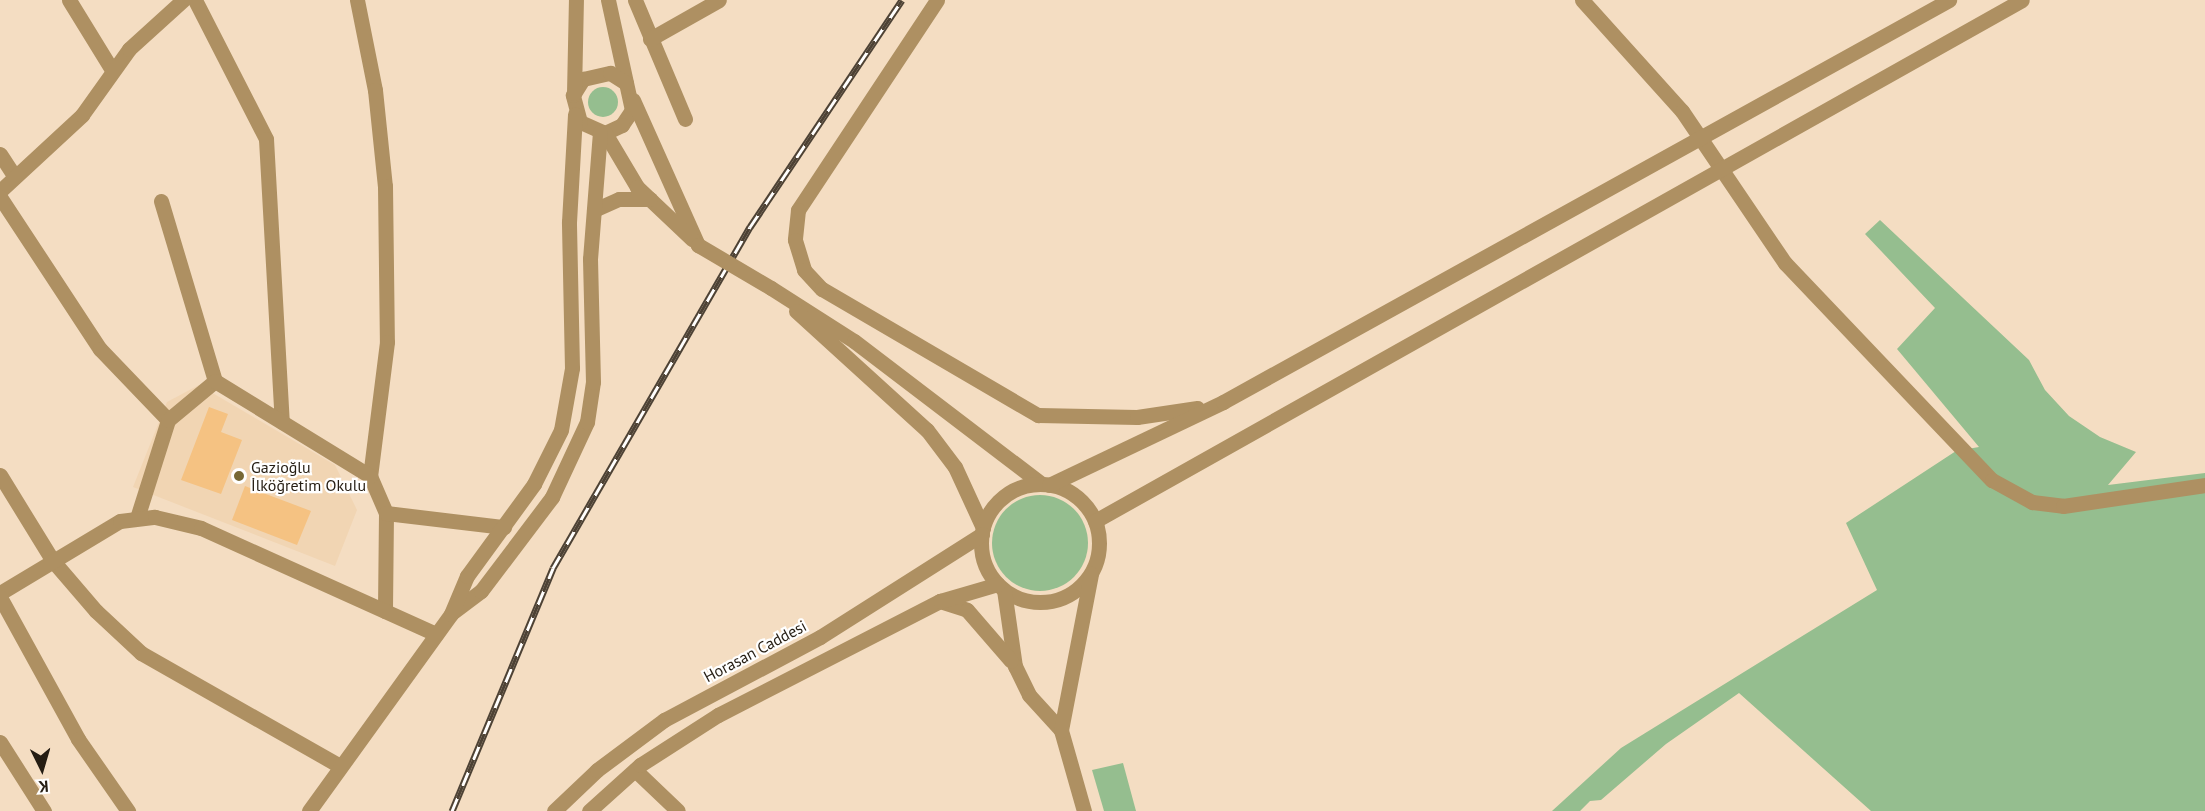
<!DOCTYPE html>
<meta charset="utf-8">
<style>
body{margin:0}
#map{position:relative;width:2205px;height:811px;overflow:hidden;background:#f4ddc2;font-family:"PT Sans",sans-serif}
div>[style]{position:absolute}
.built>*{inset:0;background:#f1d5b3}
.green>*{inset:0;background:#95be8f}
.round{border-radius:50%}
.building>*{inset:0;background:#f5c282}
.minor>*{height:15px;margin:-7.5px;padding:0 7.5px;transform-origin:7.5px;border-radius:7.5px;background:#ae9062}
.minor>.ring{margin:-7.5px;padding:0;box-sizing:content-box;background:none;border:15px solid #ae9062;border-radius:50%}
.rail>*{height:7px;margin-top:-3.5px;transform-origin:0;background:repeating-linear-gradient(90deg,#fff 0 14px,#4d4235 0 28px);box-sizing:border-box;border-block:2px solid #4d4235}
.minor-bridge>*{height:15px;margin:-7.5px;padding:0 7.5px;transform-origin:7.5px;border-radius:7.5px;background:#ae9062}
.dots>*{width:16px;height:16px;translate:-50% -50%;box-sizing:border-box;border:3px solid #fff;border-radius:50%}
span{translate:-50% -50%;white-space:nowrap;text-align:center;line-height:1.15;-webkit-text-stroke:4.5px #fff;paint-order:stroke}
.poi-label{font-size:16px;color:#251d13}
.left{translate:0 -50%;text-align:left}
.street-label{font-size:16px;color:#251d13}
.north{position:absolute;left:12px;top:739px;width:60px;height:60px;-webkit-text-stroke:4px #fff;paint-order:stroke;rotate:175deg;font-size:16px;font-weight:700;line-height:24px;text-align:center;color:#251d13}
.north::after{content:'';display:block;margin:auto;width:21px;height:27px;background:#251d13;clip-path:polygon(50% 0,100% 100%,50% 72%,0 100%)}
</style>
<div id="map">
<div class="built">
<i style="clip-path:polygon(199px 385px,335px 465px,357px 510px,335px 566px,133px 487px,167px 402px)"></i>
</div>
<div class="green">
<i class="round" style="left:588px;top:87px;width:30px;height:30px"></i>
<i style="clip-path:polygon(1880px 220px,2029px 360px,2045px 390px,2069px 416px,2100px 437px,2136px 452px,2108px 485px,2205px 473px,2205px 811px,1871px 811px,1739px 693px,1666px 744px,1601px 800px,1590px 801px,1580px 811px,1552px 811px,1621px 748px,1877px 590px,1846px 523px,1956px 451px,1979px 447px,1897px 349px,1935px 308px,1865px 234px)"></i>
<i class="round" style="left:992px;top:495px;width:96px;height:96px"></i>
<i style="clip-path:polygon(1123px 763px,1136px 811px,1104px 811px,1092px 770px)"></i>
</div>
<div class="building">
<i style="clip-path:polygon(209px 407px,228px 414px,221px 432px,242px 440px,221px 494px,181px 480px)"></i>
<i style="clip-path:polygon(245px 486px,311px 511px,297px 545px,232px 520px)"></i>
</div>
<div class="minor">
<i style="left:69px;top:0;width:82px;rotate:58.4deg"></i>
<i style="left:195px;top:0;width:156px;rotate:62.9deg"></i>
<i style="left:266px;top:139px;width:283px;rotate:86.8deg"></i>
<i style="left:357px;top:0;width:92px;rotate:78.7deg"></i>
<i style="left:375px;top:90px;width:97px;rotate:84.1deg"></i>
<i style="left:385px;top:186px;width:156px;rotate:89.3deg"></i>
<i style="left:387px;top:342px;width:135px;rotate:97.2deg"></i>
<i style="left:370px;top:476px;width:40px;rotate:66.6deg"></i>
<i style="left:386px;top:513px;width:98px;rotate:90.6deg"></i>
<i style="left:608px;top:0;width:113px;rotate:77.7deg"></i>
<i style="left:632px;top:110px;width:18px;rotate:124deg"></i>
<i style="left:622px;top:125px;width:19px;rotate:155deg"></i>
<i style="left:605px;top:133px;width:27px;rotate:-156deg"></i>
<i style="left:580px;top:122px;width:28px;rotate:-105deg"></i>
<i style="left:573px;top:95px;width:19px;rotate:-58deg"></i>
<i style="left:583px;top:79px;width:28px;rotate:-13deg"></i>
<i style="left:610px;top:73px;width:19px;rotate:32deg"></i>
<i style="left:635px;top:0;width:129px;rotate:67.2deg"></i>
<i style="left:937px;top:0;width:252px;rotate:123.5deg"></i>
<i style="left:798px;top:210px;width:30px;rotate:96deg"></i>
<i style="left:795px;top:240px;width:31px;rotate:73deg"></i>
<i style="left:804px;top:270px;width:26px;rotate:47deg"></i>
<i style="left:822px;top:289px;width:250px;rotate:30.3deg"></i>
<i style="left:1038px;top:415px;width:99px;rotate:1.2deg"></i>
<i style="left:1137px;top:417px;width:61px;rotate:-8.5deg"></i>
<i style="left:1582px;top:0;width:149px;rotate:48deg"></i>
<i style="left:1682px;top:111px;width:184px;rotate:55.9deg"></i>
<i style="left:1785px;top:263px;width:300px;rotate:46.4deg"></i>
<i style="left:1992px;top:480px;width:46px;rotate:28.8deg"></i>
<i style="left:2032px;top:502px;width:31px;rotate:7deg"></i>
<i style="left:2063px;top:506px;width:144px;rotate:-8.4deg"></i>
<i style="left:650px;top:39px;width:79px;rotate:-29.5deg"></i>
<i style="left:574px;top:93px;width:93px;rotate:-88.8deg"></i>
<i style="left:633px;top:100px;width:159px;rotate:65.9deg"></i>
<i style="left:605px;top:133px;width:63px;rotate:59.3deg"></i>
<i style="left:637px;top:187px;width:76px;rotate:43.4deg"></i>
<i style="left:0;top:154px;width:27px;rotate:57deg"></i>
<i style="left:0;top:191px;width:112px;rotate:-42.8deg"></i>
<i style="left:82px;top:115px;width:81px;rotate:-54.5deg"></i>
<i style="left:129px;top:49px;width:73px;rotate:-42.2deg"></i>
<i style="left:0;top:197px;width:182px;rotate:56.7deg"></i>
<i style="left:100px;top:349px;width:98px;rotate:46.2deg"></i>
<i style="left:161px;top:201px;width:188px;rotate:73.3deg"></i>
<i style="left:594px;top:210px;width:27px;rotate:-24deg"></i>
<i style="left:619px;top:199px;width:31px"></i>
<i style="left:771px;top:288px;width:98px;rotate:32.6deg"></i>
<i style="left:854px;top:341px;width:236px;rotate:37.3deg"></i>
<i style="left:796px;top:311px;width:177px;rotate:42.3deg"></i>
<i style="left:927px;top:430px;width:46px;rotate:52.9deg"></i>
<i style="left:955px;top:467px;width:67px;rotate:65.3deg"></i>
<i style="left:0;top:475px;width:101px;rotate:58.4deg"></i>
<i style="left:53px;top:561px;width:66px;rotate:49.3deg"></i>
<i style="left:96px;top:611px;width:62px;rotate:43deg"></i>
<i style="left:141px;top:653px;width:229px;rotate:29.6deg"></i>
<i class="ring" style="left:981px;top:484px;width:103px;height:103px"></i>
<i style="left:1049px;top:485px;width:193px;rotate:-25.5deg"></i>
<i style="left:1223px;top:402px;width:830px;rotate:-28.97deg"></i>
<i style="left:386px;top:513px;width:119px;rotate:6.8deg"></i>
<i style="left:137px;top:518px;width:103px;rotate:-72.4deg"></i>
<i style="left:168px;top:420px;width:61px;rotate:-39.7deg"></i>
<i style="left:215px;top:381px;width:182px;rotate:31.5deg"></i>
<i style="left:1095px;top:521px;width:1063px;rotate:-29.34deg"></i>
<i style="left:1004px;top:590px;width:77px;rotate:81.8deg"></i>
<i style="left:1015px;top:666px;width:32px;rotate:64deg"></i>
<i style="left:1029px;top:695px;width:47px;rotate:47.6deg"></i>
<i style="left:0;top:593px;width:140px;rotate:-31deg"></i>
<i style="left:120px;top:521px;width:35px;rotate:-7deg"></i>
<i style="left:155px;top:517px;width:47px;rotate:13.4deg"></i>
<i style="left:201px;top:528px;width:258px;rotate:24.3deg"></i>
<i style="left:0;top:597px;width:162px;rotate:61.2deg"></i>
<i style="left:78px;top:739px;width:88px;rotate:55.2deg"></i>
<i style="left:940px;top:601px;width:28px;rotate:18deg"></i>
<i style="left:967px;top:610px;width:67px;rotate:49.2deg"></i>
<i style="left:453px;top:612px;width:35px;rotate:-37deg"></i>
<i style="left:481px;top:591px;width:118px;rotate:-52.9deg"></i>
<i style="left:552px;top:497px;width:83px;rotate:-65deg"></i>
<i style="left:587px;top:422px;width:40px;rotate:-81.5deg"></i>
<i style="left:593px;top:382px;width:123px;rotate:-91.4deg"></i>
<i style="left:590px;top:259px;width:127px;rotate:-85.5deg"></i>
<i style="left:0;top:742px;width:82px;rotate:57.5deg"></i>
<i style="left:635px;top:770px;width:59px;rotate:43.6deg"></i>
<i style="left:309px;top:811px;width:243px;rotate:-54.2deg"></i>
<i style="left:451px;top:614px;width:41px;rotate:-67.2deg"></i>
<i style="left:467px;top:576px;width:114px;rotate:-53.9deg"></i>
<i style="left:534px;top:484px;width:60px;rotate:-63.4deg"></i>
<i style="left:561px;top:430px;width:63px;rotate:-79.9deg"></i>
<i style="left:572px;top:368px;width:146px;rotate:-91.2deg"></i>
<i style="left:569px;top:222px;width:108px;rotate:-86.8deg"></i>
<i style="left:554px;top:811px;width:59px;rotate:-43.6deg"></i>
<i style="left:597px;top:770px;width:84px;rotate:-36.7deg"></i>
<i style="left:664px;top:720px;width:177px;rotate:-28deg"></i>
<i style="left:820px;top:637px;width:192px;rotate:-32.4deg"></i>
<i style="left:589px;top:811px;width:69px;rotate:-42deg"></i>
<i style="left:640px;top:765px;width:93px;rotate:-32.7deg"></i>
<i style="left:718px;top:715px;width:250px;rotate:-27.2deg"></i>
<i style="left:940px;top:601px;width:60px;rotate:-16.3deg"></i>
<i style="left:1084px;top:811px;width:84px;rotate:-105.9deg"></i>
<i style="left:1061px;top:730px;width:159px;rotate:-79.1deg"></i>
</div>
<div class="rail">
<i style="left:452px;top:811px;width:263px;rotate:-67.4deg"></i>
<i style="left:553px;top:568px;width:394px;rotate:-60deg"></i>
<i style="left:750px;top:227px;width:273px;rotate:-56.2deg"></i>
</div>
<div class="minor-bridge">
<i style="left:698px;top:245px;width:85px;rotate:30.5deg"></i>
</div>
<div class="dots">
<i style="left:239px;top:476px;background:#776835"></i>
</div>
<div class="poi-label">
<span class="left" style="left:251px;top:476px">Gazioğlu<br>İlköğretim Okulu</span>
</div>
<div class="street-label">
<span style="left:755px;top:651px;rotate:-28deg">Horasan Caddesi</span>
</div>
<div class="north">K</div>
</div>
